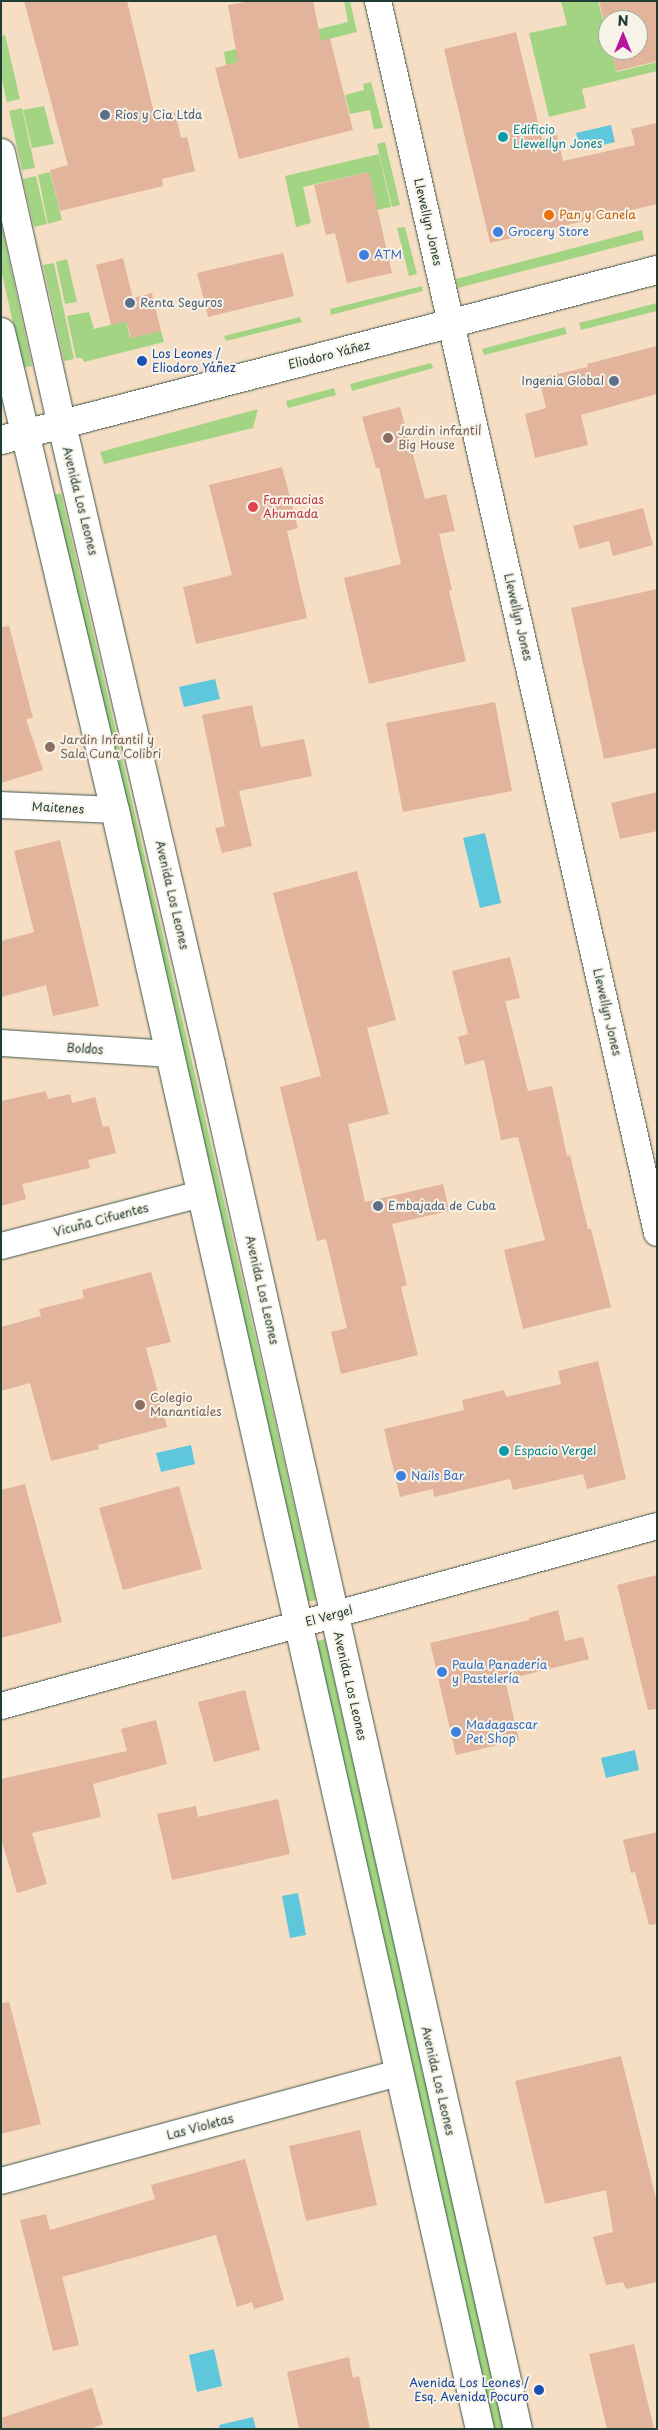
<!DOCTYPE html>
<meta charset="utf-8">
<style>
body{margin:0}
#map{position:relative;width:658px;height:2430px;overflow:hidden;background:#f5dec4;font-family:"Playpen Sans",sans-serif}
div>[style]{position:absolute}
.green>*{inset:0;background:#a3d483}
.water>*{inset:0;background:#5fc7db}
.building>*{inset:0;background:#e2b49c}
.roads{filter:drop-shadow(0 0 1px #3f554a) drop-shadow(0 0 1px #3f554a)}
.minor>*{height:26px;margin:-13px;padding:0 13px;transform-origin:13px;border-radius:13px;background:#fff}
.primary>*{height:28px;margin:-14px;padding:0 14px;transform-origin:14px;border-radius:14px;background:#fff}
.dots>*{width:14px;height:14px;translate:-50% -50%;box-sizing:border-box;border:2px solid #f7f3e8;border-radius:50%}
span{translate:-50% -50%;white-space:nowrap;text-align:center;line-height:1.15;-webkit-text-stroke:4px #f7f3e8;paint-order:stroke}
.service-label{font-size:12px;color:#4e5e75}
.left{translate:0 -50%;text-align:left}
.right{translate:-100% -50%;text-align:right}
.culture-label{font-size:12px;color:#0d838f}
.food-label{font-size:12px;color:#c56008}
.street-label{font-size:12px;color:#1f3d34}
.shop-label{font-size:12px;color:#366cbe}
.transit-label{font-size:12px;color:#164399}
.education-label{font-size:12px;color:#785e54}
.health-label{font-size:12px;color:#be3a42}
.frame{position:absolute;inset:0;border:2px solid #1f3d34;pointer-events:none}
.north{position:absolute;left:598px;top:10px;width:50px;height:50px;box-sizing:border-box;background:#f7f3e8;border:1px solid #a1aaa0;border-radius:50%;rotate:0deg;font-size:14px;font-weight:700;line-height:20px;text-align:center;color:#1f3d34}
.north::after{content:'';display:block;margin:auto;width:18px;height:22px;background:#b5179e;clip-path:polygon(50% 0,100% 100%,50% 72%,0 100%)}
</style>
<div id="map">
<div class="green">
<i style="clip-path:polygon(344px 1px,350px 1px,357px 32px,226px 65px,224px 52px,348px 22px)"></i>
<i style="clip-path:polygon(561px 1px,598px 1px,608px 39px,608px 50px,611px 50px,617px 72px,657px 62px,657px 71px,582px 89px,586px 108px,549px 117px,529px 33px,567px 25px)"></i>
<i style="clip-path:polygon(5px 35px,20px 99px,7px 102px,1px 76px,1px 36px)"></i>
<i style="clip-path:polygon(371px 82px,383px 128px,374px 129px,370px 110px,350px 114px,345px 95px,364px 90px,363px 84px)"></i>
<i style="clip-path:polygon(44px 106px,54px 144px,32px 148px,23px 110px)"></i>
<i style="clip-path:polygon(22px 108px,35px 168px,22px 170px,9px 111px)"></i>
<i style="clip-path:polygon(385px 142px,400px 205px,392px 207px,377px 144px)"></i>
<i style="clip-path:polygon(379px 154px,391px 207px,377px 210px,368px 172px,303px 187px,311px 223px,296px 227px,285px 176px)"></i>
<i style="clip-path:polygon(50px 172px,62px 220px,48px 224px,38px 175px)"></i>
<i style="clip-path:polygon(36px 176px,47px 224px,34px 227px,23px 179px)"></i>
<i style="clip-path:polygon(1px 223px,32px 366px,23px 368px,1px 269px)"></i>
<i style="clip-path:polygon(405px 227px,417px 274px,409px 276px,397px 228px)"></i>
<i style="clip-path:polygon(642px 230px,644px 240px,458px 288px,456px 279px)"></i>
<i style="clip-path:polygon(67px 259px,77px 302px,65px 304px,56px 262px)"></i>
<i style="clip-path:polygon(54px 263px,74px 359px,64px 361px,43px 265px)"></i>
<i style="clip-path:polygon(422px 286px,423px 291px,331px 315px,330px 309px)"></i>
<i style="clip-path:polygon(657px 303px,657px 311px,581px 330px,579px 323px)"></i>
<i style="clip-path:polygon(89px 312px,94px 329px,126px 321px,130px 338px,161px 331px,164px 342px,84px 362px,82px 358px,76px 358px,67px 316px)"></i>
<i style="clip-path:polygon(300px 317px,302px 322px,226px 341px,224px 336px)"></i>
<i style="clip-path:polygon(565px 327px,567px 334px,484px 355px,482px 349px)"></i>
<i style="clip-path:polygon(431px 363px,433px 368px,352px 391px,350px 384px)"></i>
<i style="clip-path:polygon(334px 388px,336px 395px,288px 408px,286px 401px)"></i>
<i style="clip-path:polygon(258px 409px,253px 428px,104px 464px,100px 452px)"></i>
<i style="clip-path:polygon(61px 493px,316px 1600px,307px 1602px,53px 495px)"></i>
<i style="clip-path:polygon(325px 1639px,504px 2429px,494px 2429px,314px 1642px)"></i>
</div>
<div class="water">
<i style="clip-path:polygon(611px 125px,615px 142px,581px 150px,576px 133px)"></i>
<i style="clip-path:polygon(215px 679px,220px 699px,184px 707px,179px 687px)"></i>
<i style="clip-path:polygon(485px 833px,501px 903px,480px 908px,463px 838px)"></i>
<i style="clip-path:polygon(191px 1445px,195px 1464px,161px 1472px,156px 1453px)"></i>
<i style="clip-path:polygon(635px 1750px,639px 1770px,606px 1778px,601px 1758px)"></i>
<i style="clip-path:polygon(298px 1893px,306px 1935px,290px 1938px,282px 1896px)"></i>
<i style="clip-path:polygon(214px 2349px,222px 2386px,197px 2392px,189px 2355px)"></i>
<i style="clip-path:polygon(253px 2417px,256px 2429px,220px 2429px,219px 2425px)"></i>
</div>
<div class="building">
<i style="clip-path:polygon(24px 1px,127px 1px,155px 117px,175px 112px,181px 138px,187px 137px,195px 171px,162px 179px,163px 186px,60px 211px,50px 170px,68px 165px)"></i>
<i style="clip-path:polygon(251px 1px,313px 1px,321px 41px,330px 38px,353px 130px,239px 159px,215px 68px,238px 62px,228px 5px)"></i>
<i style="clip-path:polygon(599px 1px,657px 1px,657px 61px,617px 71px,611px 50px,638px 50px,638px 20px,608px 20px,608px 37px)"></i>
<i style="clip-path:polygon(516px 32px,542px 139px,557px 135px,563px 161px,635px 145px,631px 129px,657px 123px,657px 204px,490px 243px,444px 49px)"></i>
<i style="clip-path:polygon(369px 172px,392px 273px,347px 283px,335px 233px,326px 235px,314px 185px)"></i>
<i style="clip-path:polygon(283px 253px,294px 296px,208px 317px,197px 273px)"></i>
<i style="clip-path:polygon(123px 258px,133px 298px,152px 293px,161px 331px,131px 338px,126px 321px,111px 325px,96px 265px)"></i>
<i style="clip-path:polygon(657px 346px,657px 394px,581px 415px,588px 445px,535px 458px,525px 414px,546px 408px,539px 378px,588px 367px,587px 364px)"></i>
<i style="clip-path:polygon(400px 407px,425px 499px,446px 494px,455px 531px,439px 534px,452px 590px,449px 591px,466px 661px,369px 684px,344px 578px,401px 564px,379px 467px,376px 468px,362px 417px)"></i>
<i style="clip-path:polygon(282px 467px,298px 528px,287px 531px,307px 618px,196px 644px,183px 587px,232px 575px,209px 485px)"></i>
<i style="clip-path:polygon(643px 508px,653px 545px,613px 556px,609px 541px,579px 549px,573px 526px)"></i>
<i style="clip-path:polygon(657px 589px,657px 748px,604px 759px,571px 608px)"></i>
<i style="clip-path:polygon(9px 626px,33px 718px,26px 719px,43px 770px,1px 783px,1px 627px)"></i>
<i style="clip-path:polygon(495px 702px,512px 791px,403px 812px,386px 723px)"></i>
<i style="clip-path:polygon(252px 705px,261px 747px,304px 739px,312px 776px,239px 791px,252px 846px,222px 853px,215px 828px,225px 826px,202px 715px)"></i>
<i style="clip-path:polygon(657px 792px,657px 831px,620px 839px,611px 803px)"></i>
<i style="clip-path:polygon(60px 840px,99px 1006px,53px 1016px,46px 985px,1px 997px,1px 941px,34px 932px,14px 851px)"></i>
<i style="clip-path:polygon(357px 871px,396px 1020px,367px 1028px,389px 1114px,348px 1124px,365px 1202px,443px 1184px,449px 1211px,392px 1224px,407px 1285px,401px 1287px,418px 1355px,341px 1374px,331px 1332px,347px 1328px,326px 1239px,317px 1241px,280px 1087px,321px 1076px,273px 893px)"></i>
<i style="clip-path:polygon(510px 957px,520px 998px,505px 1001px,528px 1091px,552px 1086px,567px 1156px,570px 1155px,588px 1229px,591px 1229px,611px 1307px,523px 1329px,504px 1250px,545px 1240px,518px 1137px,501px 1140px,484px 1060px,465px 1065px,458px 1037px,468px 1034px,452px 971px)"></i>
<i style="clip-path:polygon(46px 1091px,48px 1099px,70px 1094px,72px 1103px,95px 1097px,103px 1127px,109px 1126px,116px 1153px,88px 1160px,90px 1168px,22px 1184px,26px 1199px,1px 1206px,1px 1101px)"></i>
<i style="clip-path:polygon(151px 1272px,171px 1342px,146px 1348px,167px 1427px,98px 1445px,99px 1449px,51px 1461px,30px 1383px,1px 1391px,1px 1327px,41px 1316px,39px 1309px,84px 1298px,82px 1290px)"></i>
<i style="clip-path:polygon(598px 1361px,626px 1479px,587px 1489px,583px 1474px,513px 1490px,510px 1479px,434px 1497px,433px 1489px,400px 1497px,384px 1429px,464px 1410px,462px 1400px,504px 1390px,506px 1397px,561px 1384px,558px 1371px)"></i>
<i style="clip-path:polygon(25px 1484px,62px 1622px,1px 1638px,1px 1490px)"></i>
<i style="clip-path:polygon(179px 1486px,202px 1569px,123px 1590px,99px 1508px)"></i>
<i style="clip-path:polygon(657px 1575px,657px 1709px,648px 1710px,617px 1585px)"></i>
<i style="clip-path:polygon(558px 1610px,565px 1641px,583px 1637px,589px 1659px,505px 1680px,519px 1740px,456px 1755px,430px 1643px,529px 1620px,529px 1618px)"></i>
<i style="clip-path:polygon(245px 1690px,260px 1750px,214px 1762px,198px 1702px)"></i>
<i style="clip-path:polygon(156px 1720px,167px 1764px,93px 1784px,101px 1817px,32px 1833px,47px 1884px,17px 1893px,1px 1838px,1px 1779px,127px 1751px,121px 1729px)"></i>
<i style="clip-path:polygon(278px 1799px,290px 1854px,172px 1880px,157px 1814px,196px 1806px,198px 1817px)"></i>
<i style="clip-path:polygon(657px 1832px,657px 1924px,649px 1925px,635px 1872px,631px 1873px,623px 1840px)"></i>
<i style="clip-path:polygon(9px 2002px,41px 2124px,1px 2134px,1px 2003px)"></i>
<i style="clip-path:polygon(621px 2056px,657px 2202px,657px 2282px,626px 2289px,623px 2282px,606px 2285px,593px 2237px,613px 2232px,606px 2190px,545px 2204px,515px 2081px)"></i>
<i style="clip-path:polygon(360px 2130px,377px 2205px,306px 2221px,289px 2146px)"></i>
<i style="clip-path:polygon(245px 2159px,284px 2300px,254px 2309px,252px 2302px,237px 2307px,216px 2235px,62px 2277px,79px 2345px,53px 2351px,20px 2220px,46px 2214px,50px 2230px,155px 2199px,151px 2185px)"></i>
<i style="clip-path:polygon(634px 2344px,654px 2429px,607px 2429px,589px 2354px)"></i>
<i style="clip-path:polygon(349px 2357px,353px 2378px,359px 2376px,370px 2429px,299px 2429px,287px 2372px)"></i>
<i style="clip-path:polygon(92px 2388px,103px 2424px,90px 2429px,1px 2429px,1px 2418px)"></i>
</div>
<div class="roads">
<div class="minor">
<i style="left:378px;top:1px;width:1263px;rotate:77.24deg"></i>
<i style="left:1px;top:805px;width:114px;rotate:2.5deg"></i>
<i style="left:1px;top:1043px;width:168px;rotate:3.7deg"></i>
<i style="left:1px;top:1246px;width:206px;rotate:-14.6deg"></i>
<i style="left:1px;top:1706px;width:680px;rotate:-15.34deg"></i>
<i style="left:1px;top:2181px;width:412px;rotate:-15.2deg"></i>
</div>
<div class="primary">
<i style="left:1px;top:153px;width:279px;rotate:77.4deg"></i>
<i style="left:62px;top:425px;width:657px;rotate:76.89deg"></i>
<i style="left:211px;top:1065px;width:1398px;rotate:77.32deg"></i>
<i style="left:1px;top:332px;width:491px;rotate:76.6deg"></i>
<i style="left:115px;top:810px;width:1660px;rotate:77.3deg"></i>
<i style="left:1px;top:440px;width:678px;rotate:-14.53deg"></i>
</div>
</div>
<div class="dots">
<i style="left:105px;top:115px;background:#5c6f8a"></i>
<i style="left:503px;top:137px;background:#0f9aa8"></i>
<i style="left:549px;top:215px;background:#e8710a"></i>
<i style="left:498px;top:232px;background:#3f7fe0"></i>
<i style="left:364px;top:255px;background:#3f7fe0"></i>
<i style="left:130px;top:303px;background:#5c6f8a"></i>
<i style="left:142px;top:361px;background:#1a4fb4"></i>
<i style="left:614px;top:381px;background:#5c6f8a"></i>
<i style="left:388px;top:438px;background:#8d6e63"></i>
<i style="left:253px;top:507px;background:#e0444e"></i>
<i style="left:50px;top:747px;background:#8d6e63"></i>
<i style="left:378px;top:1206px;background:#5c6f8a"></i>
<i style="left:140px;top:1405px;background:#8d6e63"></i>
<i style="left:504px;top:1451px;background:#0f9aa8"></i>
<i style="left:401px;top:1476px;background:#3f7fe0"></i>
<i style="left:442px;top:1672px;background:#3f7fe0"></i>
<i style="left:456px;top:1732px;background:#3f7fe0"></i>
<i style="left:539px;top:2390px;background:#1a4fb4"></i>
</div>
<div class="service-label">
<span class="left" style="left:115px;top:115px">Rios y Cia Ltda</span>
<span class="left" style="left:140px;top:303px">Renta Seguros</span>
<span class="right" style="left:604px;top:381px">Ingenia Global</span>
<span class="left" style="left:388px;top:1206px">Embajada de Cuba</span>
</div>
<div class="culture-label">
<span class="left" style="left:513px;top:137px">Edificio<br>Llewellyn Jones</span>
<span class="left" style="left:514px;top:1451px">Espacio Vergel</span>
</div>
<div class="food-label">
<span class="left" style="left:559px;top:215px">Pan y Canela</span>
</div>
<div class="street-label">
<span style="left:428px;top:222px;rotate:77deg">Llewellyn Jones</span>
<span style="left:329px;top:355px;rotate:-14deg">Eliodoro Yáñez</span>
<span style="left:80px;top:501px;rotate:76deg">Avenida Los Leones</span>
<span style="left:518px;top:617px;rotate:77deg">Llewellyn Jones</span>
<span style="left:58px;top:808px;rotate:3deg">Maitenes</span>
<span style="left:172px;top:895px;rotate:77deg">Avenida Los Leones</span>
<span style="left:607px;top:1012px;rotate:77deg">Llewellyn Jones</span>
<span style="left:85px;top:1049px;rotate:4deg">Boldos</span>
<span style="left:101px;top:1220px;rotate:-15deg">Vicuña Cifuentes</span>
<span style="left:262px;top:1290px;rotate:77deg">Avenida Los Leones</span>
<span style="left:329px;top:1616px;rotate:-15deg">El Vergel</span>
<span style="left:350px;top:1686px;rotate:77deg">Avenida Los Leones</span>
<span style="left:438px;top:2081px;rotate:77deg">Avenida Los Leones</span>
<span style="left:200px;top:2127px;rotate:-15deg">Las Violetas</span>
</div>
<div class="shop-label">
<span class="left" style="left:508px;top:232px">Grocery Store</span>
<span class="left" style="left:374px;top:255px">ATM</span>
<span class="left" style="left:411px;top:1476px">Nails Bar</span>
<span class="left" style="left:452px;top:1672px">Paula Panadería<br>y Pastelería</span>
<span class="left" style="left:466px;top:1732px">Madagascar<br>Pet Shop</span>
</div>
<div class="transit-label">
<span class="left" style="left:152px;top:361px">Los Leones /<br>Eliodoro Yáñez</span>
<span class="right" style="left:529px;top:2390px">Avenida Los Leones /<br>Esq. Avenida Pocuro</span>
</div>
<div class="education-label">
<span class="left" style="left:398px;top:438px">Jardin infantil<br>Big House</span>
<span class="left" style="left:60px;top:747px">Jardin Infantil y<br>Sala Cuna Colibri</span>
<span class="left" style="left:150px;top:1405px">Colegio<br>Manantiales</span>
</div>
<div class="health-label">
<span class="left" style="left:263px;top:507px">Farmacias<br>Ahumada</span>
</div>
<div class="frame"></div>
<div class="north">N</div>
</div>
